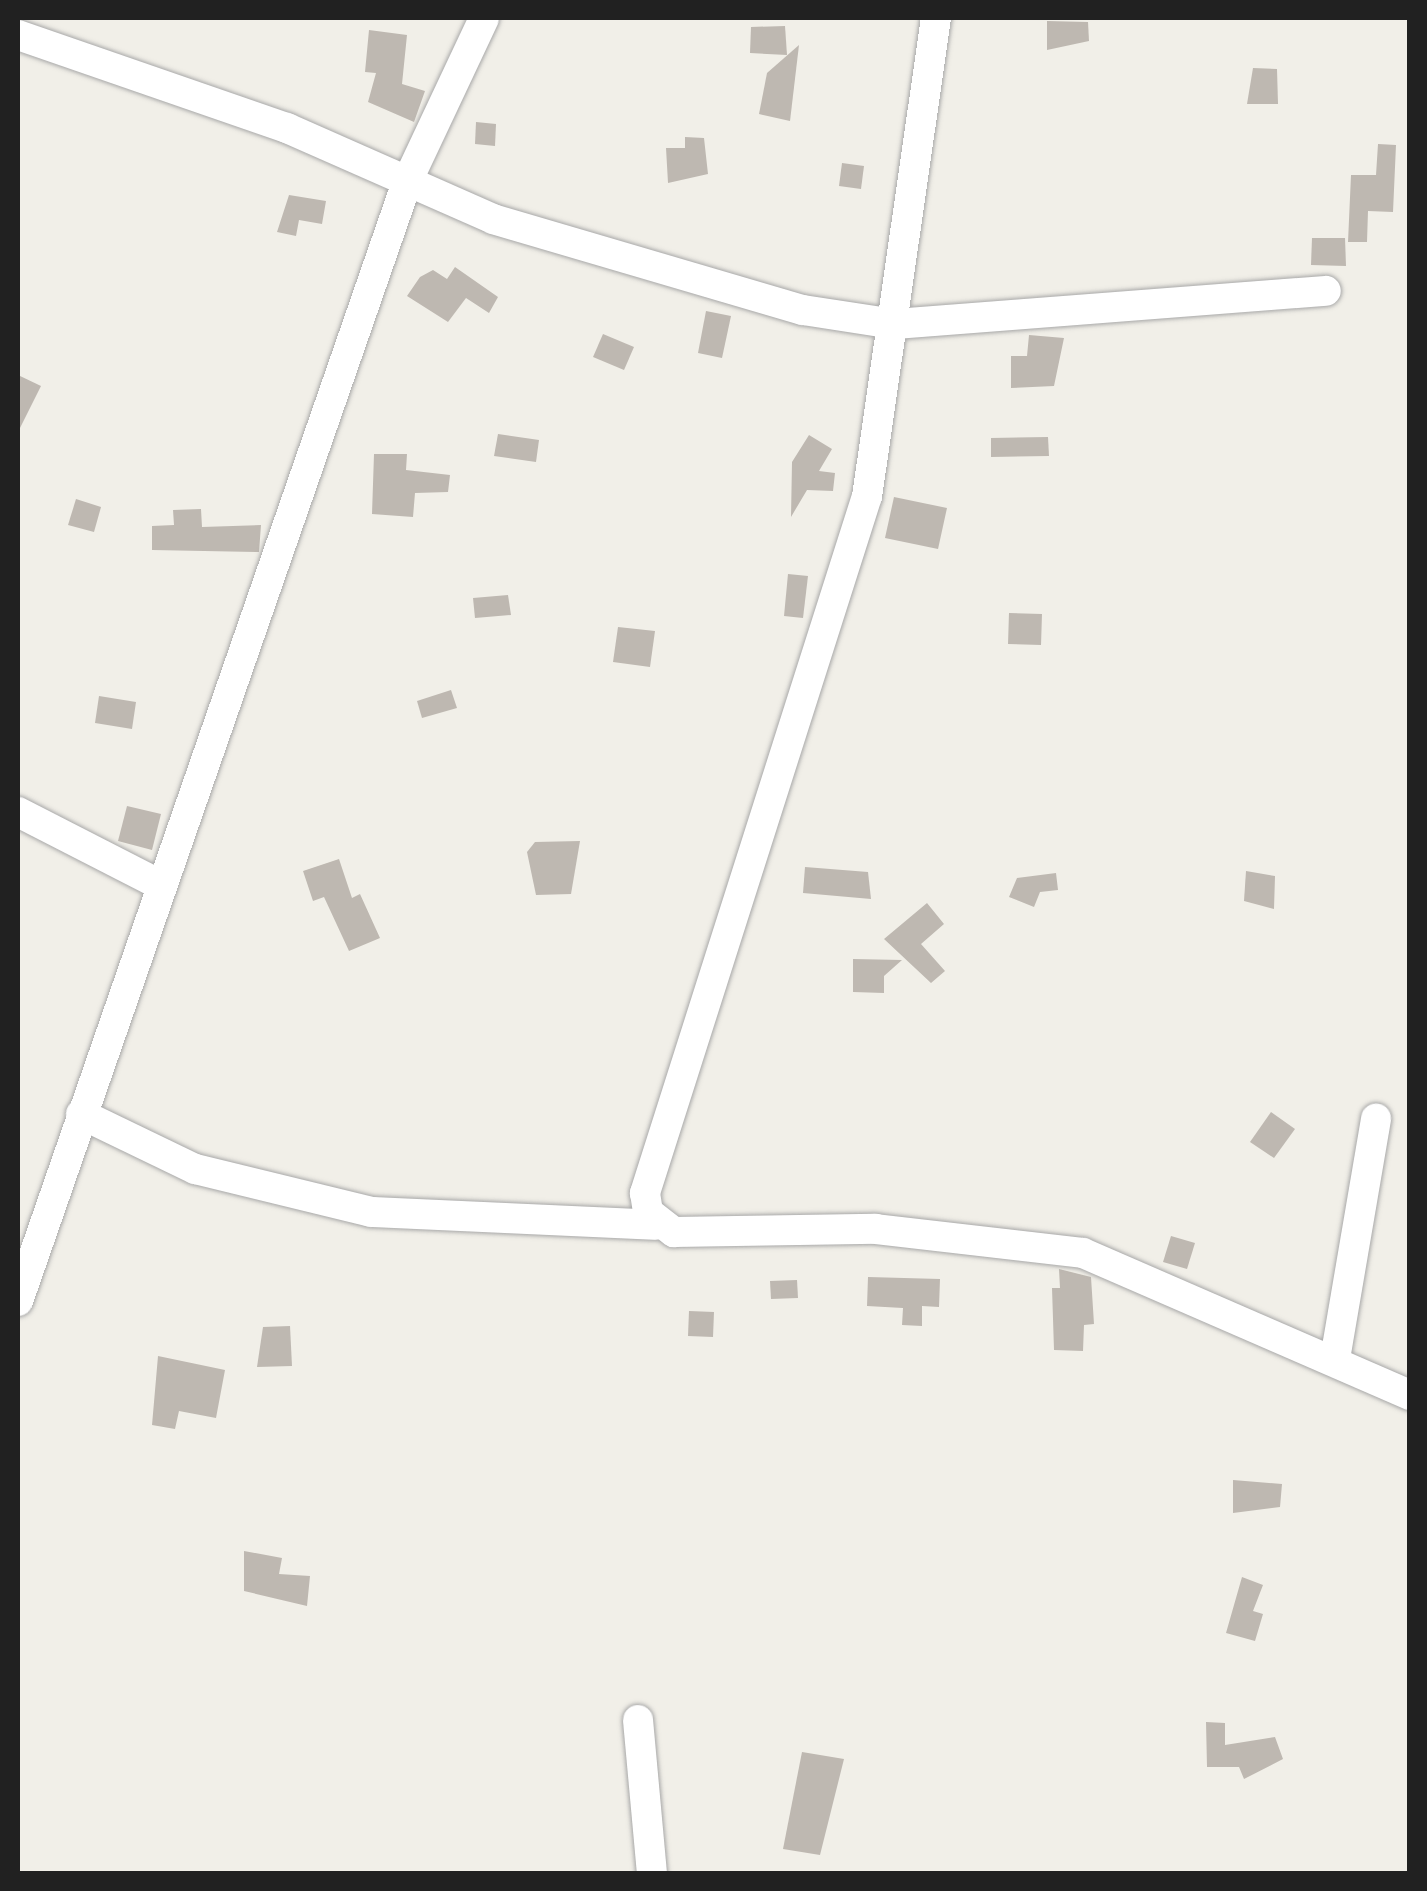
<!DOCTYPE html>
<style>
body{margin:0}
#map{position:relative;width:1427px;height:1891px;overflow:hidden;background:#f1efe8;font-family:"Golos Text",sans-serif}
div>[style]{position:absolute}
.building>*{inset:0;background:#beb8b1}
.roads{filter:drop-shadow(0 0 2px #a8a8a8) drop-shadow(0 0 2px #a8a8a8)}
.minor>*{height:30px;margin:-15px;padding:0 15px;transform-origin:15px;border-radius:15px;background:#fff}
span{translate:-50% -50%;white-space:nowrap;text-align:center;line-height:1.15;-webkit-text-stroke:9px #fff;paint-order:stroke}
.frame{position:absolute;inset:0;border:20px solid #212121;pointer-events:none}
</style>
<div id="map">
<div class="building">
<i style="clip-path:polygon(1047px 21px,1088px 22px,1089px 41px,1047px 50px)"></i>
<i style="clip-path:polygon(785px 26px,787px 55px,750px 53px,751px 27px)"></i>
<i style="clip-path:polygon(369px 30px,407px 35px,402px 84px,425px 91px,414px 122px,368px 102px,376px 73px,365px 72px)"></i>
<i style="clip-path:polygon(799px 45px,790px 121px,759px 114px,767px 73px)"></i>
<i style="clip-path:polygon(1253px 68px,1277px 69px,1278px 104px,1247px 104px)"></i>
<i style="clip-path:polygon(476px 122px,496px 124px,495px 146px,475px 144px)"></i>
<i style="clip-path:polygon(685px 137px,704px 138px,708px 174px,668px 183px,666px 148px,685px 148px)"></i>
<i style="clip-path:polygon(1378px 144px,1396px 145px,1393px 212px,1368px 211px,1367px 242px,1348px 242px,1351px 175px,1376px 175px)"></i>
<i style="clip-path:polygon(842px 163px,864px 166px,861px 189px,839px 186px)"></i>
<i style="clip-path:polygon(289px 195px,326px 201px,322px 224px,299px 220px,296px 236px,277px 232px)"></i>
<i style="clip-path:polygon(1312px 238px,1345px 238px,1346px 266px,1311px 265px)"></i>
<i style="clip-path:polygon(455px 267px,498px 297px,489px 313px,466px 298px,448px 322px,407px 296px,420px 277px,433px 270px,447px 279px)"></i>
<i style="clip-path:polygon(706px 311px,731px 316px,722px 358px,698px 353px)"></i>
<i style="clip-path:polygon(603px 334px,634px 347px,624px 370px,593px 357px)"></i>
<i style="clip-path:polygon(1029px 335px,1064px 338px,1054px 386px,1011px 388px,1011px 356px,1027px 356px)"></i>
<i style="clip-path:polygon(18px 375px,41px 386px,18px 432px)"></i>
<i style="clip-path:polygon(498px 434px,539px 440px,536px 462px,494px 456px)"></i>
<i style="clip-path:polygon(809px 435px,832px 449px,819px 471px,835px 473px,833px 491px,807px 490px,791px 517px,792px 462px)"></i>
<i style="clip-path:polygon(1048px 437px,1049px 456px,991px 457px,991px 438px)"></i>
<i style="clip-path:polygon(374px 454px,407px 454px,406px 470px,450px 475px,448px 492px,415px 493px,413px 517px,372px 514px)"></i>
<i style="clip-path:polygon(894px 497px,947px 508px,938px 549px,885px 538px)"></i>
<i style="clip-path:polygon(76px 499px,101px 507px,94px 532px,68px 525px)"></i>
<i style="clip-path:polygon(201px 509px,202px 527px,261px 525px,259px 552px,152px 550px,152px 526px,174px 525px,173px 510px)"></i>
<i style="clip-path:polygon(788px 574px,808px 576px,803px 618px,784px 616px)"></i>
<i style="clip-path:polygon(508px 595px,511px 615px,475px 618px,473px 598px)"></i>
<i style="clip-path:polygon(1009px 613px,1042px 614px,1041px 645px,1008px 644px)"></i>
<i style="clip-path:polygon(618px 627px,655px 631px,650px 667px,613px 662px)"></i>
<i style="clip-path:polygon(451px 690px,457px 708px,422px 718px,417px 701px)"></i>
<i style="clip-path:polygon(99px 696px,136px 702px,132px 729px,95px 723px)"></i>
<i style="clip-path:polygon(127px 806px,161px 814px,152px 850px,118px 841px)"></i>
<i style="clip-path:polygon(580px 841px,571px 894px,536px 895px,527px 852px,535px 842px)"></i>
<i style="clip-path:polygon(339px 859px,352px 898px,360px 894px,380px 938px,349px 951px,324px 897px,313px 901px,303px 871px)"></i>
<i style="clip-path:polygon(805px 867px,868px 872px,871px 899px,803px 893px)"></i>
<i style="clip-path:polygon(1246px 871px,1275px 876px,1274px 909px,1244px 901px)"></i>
<i style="clip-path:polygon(1056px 873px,1058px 890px,1040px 892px,1034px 907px,1009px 897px,1017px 878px)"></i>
<i style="clip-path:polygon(927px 903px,944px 924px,921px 944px,945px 971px,931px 983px,884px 939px)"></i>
<i style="clip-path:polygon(853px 959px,902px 960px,884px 976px,884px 993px,853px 992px)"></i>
<i style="clip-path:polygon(1271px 1112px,1295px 1129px,1274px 1158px,1250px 1142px)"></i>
<i style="clip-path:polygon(1171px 1236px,1195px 1243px,1187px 1269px,1163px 1262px)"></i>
<i style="clip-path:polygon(1059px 1269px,1091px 1277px,1094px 1324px,1084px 1325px,1083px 1351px,1054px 1350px,1052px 1288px,1060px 1288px)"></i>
<i style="clip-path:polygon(868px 1277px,940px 1279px,939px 1307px,922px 1306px,922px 1326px,902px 1325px,903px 1308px,867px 1306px)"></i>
<i style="clip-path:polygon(797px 1280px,798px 1298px,771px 1299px,770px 1281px)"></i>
<i style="clip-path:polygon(689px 1311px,714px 1312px,713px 1337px,688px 1336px)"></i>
<i style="clip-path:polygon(290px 1326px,292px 1366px,257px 1367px,263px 1327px)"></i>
<i style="clip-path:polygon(158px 1356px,225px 1370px,216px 1418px,179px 1411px,175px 1429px,152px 1425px)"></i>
<i style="clip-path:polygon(1233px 1480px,1282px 1484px,1280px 1507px,1233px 1513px)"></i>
<i style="clip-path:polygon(244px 1551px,282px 1558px,279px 1574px,310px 1576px,307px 1606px,244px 1591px)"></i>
<i style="clip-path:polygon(1242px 1577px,1263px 1585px,1253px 1611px,1263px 1614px,1255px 1641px,1226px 1633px)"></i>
<i style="clip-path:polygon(1206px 1722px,1225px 1723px,1225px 1745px,1275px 1737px,1283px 1759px,1244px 1779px,1239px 1767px,1207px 1767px)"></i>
<i style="clip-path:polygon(802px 1752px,844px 1759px,820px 1855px,783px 1849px)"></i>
</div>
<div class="roads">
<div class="minor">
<i style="left:936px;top:18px;width:483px;rotate:98.2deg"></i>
<i style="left:867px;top:496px;width:732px;rotate:107.67deg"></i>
<i style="left:645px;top:1193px;width:19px;rotate:81deg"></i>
<i style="left:648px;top:1212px;width:33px;rotate:38deg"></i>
<i style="left:674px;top:1232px;width:202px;rotate:-0.9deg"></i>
<i style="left:876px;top:1229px;width:208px;rotate:6.6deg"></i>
<i style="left:1083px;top:1253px;width:357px;rotate:23.5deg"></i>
<i style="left:18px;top:35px;width:285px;rotate:19.1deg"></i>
<i style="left:287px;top:128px;width:225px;rotate:23.8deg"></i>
<i style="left:493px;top:219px;width:323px;rotate:16.4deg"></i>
<i style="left:803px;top:310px;width:93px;rotate:8.7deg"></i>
<i style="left:895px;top:324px;width:432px;rotate:-4.4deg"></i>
<i style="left:18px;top:812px;width:158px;rotate:27.1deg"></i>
<i style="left:81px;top:1114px;width:127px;rotate:25.8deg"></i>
<i style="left:195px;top:1169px;width:181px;rotate:13.7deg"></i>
<i style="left:371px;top:1212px;width:285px;rotate:2.6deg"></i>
<i style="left:18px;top:1301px;width:1185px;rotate:-70.83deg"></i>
<i style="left:407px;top:182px;width:181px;rotate:-64.8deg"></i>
<i style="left:1335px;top:1359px;width:244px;rotate:-80.3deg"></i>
<i style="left:638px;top:1720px;width:155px;rotate:84.8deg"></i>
</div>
</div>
<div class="frame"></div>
</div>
